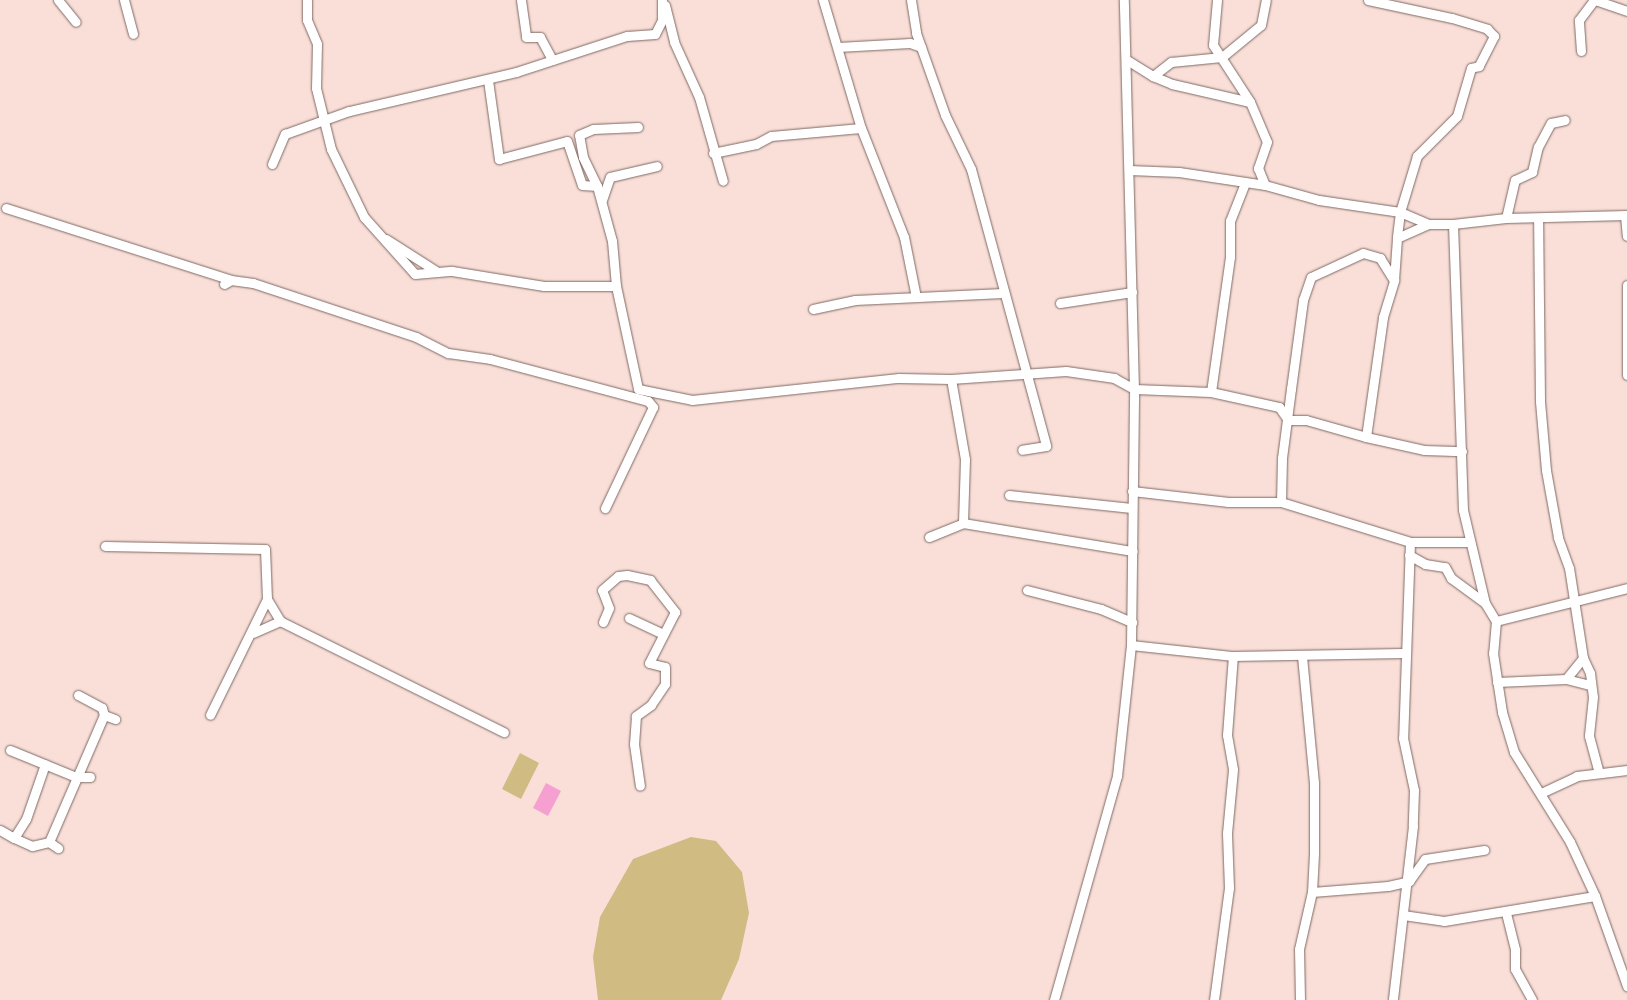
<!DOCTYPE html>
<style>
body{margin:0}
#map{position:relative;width:1627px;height:1000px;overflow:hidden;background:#f9dfd8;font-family:Overpass,sans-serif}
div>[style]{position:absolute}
.green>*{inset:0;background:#d0bb83}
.water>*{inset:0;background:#f69fd1}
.roads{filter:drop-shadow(0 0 1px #7f6963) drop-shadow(0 0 1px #7f6963)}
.minor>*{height:9px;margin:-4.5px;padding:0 4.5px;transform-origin:4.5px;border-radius:4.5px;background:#fff}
span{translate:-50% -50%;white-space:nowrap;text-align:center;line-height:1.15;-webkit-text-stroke:4px #fff;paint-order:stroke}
</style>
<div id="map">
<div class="green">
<i style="clip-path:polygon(520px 753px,539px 763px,521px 799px,502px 789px)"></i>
<i style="clip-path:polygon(691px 837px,716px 841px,742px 872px,749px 913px,739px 959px,721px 1000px,598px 1000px,593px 957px,600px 917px,633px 859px)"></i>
</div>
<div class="water">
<i style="clip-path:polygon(546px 783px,561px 791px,548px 816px,533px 808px)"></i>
</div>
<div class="roads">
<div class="minor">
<i style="left:58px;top:0;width:28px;rotate:51deg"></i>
<i style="left:124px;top:0;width:35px;rotate:75deg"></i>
<i style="left:307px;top:0;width:20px;rotate:90deg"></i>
<i style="left:307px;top:20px;width:26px;rotate:67deg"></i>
<i style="left:317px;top:44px;width:44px;rotate:91.3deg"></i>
<i style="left:316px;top:88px;width:63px;rotate:76.2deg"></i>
<i style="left:331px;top:149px;width:76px;rotate:64.1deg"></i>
<i style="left:364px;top:217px;width:76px;rotate:48.2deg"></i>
<i style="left:415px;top:274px;width:37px;rotate:-5deg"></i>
<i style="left:452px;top:271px;width:93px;rotate:9.3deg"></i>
<i style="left:544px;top:286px;width:72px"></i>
<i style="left:521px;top:0;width:37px;rotate:82deg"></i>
<i style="left:526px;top:37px;width:14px"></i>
<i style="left:540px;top:37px;width:26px;rotate:62deg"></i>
<i style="left:823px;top:0;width:134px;rotate:73.5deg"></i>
<i style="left:861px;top:128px;width:117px;rotate:68.5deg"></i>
<i style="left:904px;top:237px;width:61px;rotate:78.7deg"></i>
<i style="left:911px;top:0;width:33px;rotate:81deg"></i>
<i style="left:916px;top:33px;width:87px;rotate:70.5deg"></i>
<i style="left:945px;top:115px;width:60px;rotate:64.3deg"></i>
<i style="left:971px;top:169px;width:287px;rotate:74.8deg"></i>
<i style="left:1046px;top:446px;width:24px;rotate:171deg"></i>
<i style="left:1217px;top:0;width:45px;rotate:95.1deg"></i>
<i style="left:1213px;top:45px;width:68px;rotate:57deg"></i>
<i style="left:1250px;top:102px;width:43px;rotate:67deg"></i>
<i style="left:1267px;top:142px;width:28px;rotate:109deg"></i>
<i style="left:1258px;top:168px;width:18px;rotate:68deg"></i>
<i style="left:1368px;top:0;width:86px;rotate:12.1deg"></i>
<i style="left:1452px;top:18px;width:37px;rotate:17deg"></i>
<i style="left:1487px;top:29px;width:10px;rotate:45deg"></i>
<i style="left:1494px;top:36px;width:34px;rotate:117deg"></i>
<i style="left:1479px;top:66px;width:8px;rotate:166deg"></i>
<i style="left:1471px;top:68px;width:50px;rotate:106.3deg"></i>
<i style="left:1457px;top:116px;width:57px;rotate:135deg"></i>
<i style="left:1417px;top:156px;width:59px;rotate:106.9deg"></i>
<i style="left:1400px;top:212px;width:26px;rotate:97deg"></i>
<i style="left:1595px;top:0;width:34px;rotate:19deg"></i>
<i style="left:665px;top:5px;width:38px;rotate:76deg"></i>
<i style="left:674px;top:42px;width:60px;rotate:65.6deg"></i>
<i style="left:699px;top:97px;width:87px;rotate:74.1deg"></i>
<i style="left:838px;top:47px;width:72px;rotate:-3.2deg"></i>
<i style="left:910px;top:43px;width:12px;rotate:20deg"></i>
<i style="left:1581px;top:51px;width:31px;rotate:-94deg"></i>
<i style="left:1579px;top:20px;width:25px;rotate:-53deg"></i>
<i style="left:1127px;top:60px;width:31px;rotate:32deg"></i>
<i style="left:1153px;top:76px;width:23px;rotate:-38deg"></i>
<i style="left:1171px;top:62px;width:51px;rotate:-5.6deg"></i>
<i style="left:1222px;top:57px;width:50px;rotate:-39.4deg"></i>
<i style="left:1261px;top:25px;width:25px;rotate:-79deg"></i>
<i style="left:1153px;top:76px;width:21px;rotate:23deg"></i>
<i style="left:1172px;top:84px;width:80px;rotate:13deg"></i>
<i style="left:488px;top:80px;width:80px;rotate:82.1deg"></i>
<i style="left:499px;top:159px;width:70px;rotate:-14.8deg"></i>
<i style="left:567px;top:141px;width:46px;rotate:71.2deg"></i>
<i style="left:582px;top:185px;width:15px;rotate:4deg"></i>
<i style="left:597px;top:186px;width:57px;rotate:74.7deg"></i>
<i style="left:612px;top:241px;width:45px;rotate:84.9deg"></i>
<i style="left:616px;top:286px;width:105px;rotate:77.9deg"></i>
<i style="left:638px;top:389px;width:55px;rotate:11.5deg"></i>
<i style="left:692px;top:400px;width:208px;rotate:-6.1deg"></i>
<i style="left:899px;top:378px;width:52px;rotate:1.1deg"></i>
<i style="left:951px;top:379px;width:115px;rotate:-4deg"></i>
<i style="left:1066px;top:371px;width:49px;rotate:8.3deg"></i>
<i style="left:1114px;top:378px;width:23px;rotate:29deg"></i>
<i style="left:1134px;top:389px;width:77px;rotate:2.2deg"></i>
<i style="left:1211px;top:392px;width:70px;rotate:12.4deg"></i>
<i style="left:1279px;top:407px;width:16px;rotate:55deg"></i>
<i style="left:713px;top:153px;width:44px;rotate:-11.8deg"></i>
<i style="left:756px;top:144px;width:17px;rotate:-28deg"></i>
<i style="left:771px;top:136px;width:90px;rotate:-5.1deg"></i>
<i style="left:272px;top:164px;width:33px;rotate:-67deg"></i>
<i style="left:285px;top:134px;width:68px;rotate:-19.8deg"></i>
<i style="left:349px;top:111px;width:171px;rotate:-13.1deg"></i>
<i style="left:516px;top:72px;width:117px;rotate:-18deg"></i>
<i style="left:627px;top:36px;width:28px;rotate:-4deg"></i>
<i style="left:655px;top:34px;width:16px;rotate:-63deg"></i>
<i style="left:662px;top:20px;width:20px;rotate:-90deg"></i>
<i style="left:1129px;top:170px;width:50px;rotate:2.3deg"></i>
<i style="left:1179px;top:172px;width:87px;rotate:8.6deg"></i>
<i style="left:1265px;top:185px;width:56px;rotate:15.5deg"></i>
<i style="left:1319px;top:200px;width:82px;rotate:8.4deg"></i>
<i style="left:1400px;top:212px;width:30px;rotate:23deg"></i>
<i style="left:1428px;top:224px;width:25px"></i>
<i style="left:1453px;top:224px;width:53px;rotate:-6.5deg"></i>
<i style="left:1506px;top:218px;width:39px;rotate:-77deg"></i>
<i style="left:1515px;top:180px;width:19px;rotate:-25deg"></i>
<i style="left:1532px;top:172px;width:26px;rotate:-77deg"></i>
<i style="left:1538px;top:147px;width:27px;rotate:-62deg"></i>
<i style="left:1551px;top:123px;width:14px;rotate:-12deg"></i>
<i style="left:597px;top:186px;width:32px;rotate:-116deg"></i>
<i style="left:583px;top:157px;width:22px;rotate:-100deg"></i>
<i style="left:579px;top:135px;width:15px;rotate:-23deg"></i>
<i style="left:593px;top:129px;width:45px;rotate:-2.5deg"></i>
<i style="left:602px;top:200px;width:24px;rotate:-71deg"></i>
<i style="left:610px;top:177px;width:48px;rotate:-13.2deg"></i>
<i style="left:6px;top:208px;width:236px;rotate:17.7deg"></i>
<i style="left:1625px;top:215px;width:21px;rotate:85deg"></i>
<i style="left:1506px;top:218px;width:121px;rotate:-1.4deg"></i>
<i style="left:1453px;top:224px;width:286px;rotate:88deg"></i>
<i style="left:1463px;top:510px;width:96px;rotate:76.7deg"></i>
<i style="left:1485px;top:603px;width:21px;rotate:59deg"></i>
<i style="left:1496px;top:621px;width:32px;rotate:95deg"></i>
<i style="left:1493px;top:653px;width:60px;rotate:81.3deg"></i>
<i style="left:1502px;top:712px;width:42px;rotate:73.3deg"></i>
<i style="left:1514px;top:752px;width:106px;rotate:58.1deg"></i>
<i style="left:1570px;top:842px;width:60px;rotate:65.2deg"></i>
<i style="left:1595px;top:896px;width:96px;rotate:70.4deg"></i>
<i style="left:386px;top:239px;width:59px;rotate:32.6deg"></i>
<i style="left:224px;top:284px;width:8px;rotate:-30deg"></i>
<i style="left:231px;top:280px;width:22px;rotate:8deg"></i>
<i style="left:253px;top:283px;width:172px;rotate:18.3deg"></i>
<i style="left:416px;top:337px;width:36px;rotate:27deg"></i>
<i style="left:448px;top:353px;width:42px;rotate:8.1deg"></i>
<i style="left:490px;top:359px;width:163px;rotate:14.9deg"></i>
<i style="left:648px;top:401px;width:8px;rotate:50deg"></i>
<i style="left:653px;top:407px;width:112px;rotate:115.4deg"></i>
<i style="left:1627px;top:285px;width:90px;rotate:90deg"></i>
<i style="left:1060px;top:303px;width:73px;rotate:-8.7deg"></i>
<i style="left:813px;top:309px;width:43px;rotate:-12.1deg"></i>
<i style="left:855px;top:300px;width:148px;rotate:-2.7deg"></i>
<i style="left:951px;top:379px;width:81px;rotate:80.1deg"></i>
<i style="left:965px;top:459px;width:64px;rotate:91.8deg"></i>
<i style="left:1211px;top:392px;width:136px;rotate:-82deg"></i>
<i style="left:1230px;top:257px;width:36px;rotate:-90deg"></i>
<i style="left:1230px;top:221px;width:41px;rotate:-68.5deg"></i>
<i style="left:1288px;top:420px;width:18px"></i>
<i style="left:1306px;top:420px;width:62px;rotate:15.8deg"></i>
<i style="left:1366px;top:437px;width:121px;rotate:-81.9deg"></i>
<i style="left:1383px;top:317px;width:39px;rotate:-73deg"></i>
<i style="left:1394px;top:280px;width:42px;rotate:-85.9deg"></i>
<i style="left:1397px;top:238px;width:34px;rotate:-24deg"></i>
<i style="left:1366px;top:437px;width:59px;rotate:12.6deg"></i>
<i style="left:1424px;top:450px;width:38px;rotate:2deg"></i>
<i style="left:1132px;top:491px;width:97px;rotate:6.5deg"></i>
<i style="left:1228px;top:502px;width:53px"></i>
<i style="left:1281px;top:502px;width:135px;rotate:17.2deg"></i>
<i style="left:1410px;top:542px;width:196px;rotate:92deg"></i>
<i style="left:1403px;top:738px;width:53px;rotate:78.1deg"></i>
<i style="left:1414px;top:790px;width:36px;rotate:92deg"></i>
<i style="left:1413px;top:826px;width:175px;rotate:96.6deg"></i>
<i style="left:1009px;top:495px;width:123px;rotate:6.1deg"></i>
<i style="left:1281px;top:502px;width:44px;rotate:-88.7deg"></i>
<i style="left:1282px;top:458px;width:70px;rotate:-82.6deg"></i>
<i style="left:1291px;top:389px;width:90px;rotate:-82.3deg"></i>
<i style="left:1303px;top:300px;width:24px;rotate:-71deg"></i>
<i style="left:1311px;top:277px;width:57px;rotate:-24.8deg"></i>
<i style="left:1363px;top:253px;width:18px;rotate:16deg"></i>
<i style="left:1380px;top:258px;width:26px;rotate:58deg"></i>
<i style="left:929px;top:537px;width:37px;rotate:-22deg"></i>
<i style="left:963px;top:523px;width:172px;rotate:9.4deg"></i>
<i style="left:1410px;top:542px;width:59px"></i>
<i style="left:105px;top:546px;width:160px;rotate:1.1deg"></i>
<i style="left:265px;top:549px;width:50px;rotate:87.7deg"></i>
<i style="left:267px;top:599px;width:129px;rotate:116.2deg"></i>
<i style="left:1409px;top:555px;width:18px;rotate:29deg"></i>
<i style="left:1425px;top:564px;width:20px;rotate:9deg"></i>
<i style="left:1445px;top:567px;width:13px;rotate:61deg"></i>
<i style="left:1451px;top:578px;width:42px;rotate:36.3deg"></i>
<i style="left:1027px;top:590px;width:76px;rotate:14.4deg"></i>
<i style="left:1101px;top:609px;width:34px;rotate:23deg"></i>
<i style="left:267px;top:599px;width:26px;rotate:59deg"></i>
<i style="left:280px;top:621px;width:250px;rotate:26.4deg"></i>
<i style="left:629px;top:618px;width:38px;rotate:25deg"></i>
<i style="left:1496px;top:621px;width:135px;rotate:-14.1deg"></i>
<i style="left:603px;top:622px;width:15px;rotate:-67deg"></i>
<i style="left:609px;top:608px;width:19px;rotate:-111deg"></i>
<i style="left:602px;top:590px;width:21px;rotate:-41deg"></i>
<i style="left:618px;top:576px;width:9px;rotate:-6deg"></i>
<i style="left:627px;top:575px;width:24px;rotate:12deg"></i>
<i style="left:650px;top:580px;width:41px;rotate:52deg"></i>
<i style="left:675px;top:612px;width:57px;rotate:117deg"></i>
<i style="left:649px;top:663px;width:16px;rotate:14deg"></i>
<i style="left:665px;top:667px;width:17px;rotate:90deg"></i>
<i style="left:665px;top:684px;width:25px;rotate:124deg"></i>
<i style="left:651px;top:705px;width:19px;rotate:144deg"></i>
<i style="left:636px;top:716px;width:28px;rotate:94deg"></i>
<i style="left:634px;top:744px;width:42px;rotate:81.9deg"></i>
<i style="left:253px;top:633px;width:30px;rotate:-24deg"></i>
<i style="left:1131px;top:645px;width:103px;rotate:6.2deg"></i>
<i style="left:1233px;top:656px;width:170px;rotate:-1deg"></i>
<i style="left:1583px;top:658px;width:17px;rotate:65deg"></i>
<i style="left:1590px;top:673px;width:24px;rotate:83deg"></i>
<i style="left:1593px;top:697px;width:39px;rotate:96deg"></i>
<i style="left:1589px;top:736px;width:38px;rotate:75deg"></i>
<i style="left:1566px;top:679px;width:25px;rotate:14deg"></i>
<i style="left:1497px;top:682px;width:69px;rotate:-2.5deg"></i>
<i style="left:1566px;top:679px;width:27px;rotate:-51deg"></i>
<i style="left:1583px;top:658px;width:91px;rotate:-98.8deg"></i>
<i style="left:1569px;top:568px;width:33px;rotate:-110deg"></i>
<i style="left:1558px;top:537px;width:68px;rotate:-100.2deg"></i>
<i style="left:1546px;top:470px;width:69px;rotate:-95deg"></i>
<i style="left:1540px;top:401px;width:182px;rotate:-90.6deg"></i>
<i style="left:78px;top:695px;width:27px;rotate:28deg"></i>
<i style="left:102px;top:708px;width:7px;rotate:74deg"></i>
<i style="left:10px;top:750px;width:71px;rotate:22.2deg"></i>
<i style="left:76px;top:777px;width:14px"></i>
<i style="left:1541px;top:793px;width:40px;rotate:-25deg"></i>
<i style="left:1577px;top:776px;width:50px;rotate:-6.8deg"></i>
<i style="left:0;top:830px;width:16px;rotate:30deg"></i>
<i style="left:14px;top:838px;width:22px;rotate:-58deg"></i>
<i style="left:26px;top:819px;width:58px;rotate:-70.9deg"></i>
<i style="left:14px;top:838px;width:20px;rotate:24deg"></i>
<i style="left:32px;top:846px;width:17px;rotate:-13deg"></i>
<i style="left:49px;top:842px;width:11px;rotate:34deg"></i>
<i style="left:49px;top:842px;width:138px;rotate:-66.6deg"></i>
<i style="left:104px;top:715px;width:12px;rotate:20deg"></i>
<i style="left:1312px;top:892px;width:76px;rotate:-4.5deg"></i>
<i style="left:1388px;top:886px;width:22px;rotate:-13deg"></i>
<i style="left:1409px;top:881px;width:27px;rotate:-54deg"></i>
<i style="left:1425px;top:859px;width:60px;rotate:-8.7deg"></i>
<i style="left:1506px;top:913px;width:38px;rotate:76deg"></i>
<i style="left:1515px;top:950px;width:19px;rotate:90deg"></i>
<i style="left:1515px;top:969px;width:35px;rotate:61deg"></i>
<i style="left:1403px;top:915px;width:41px;rotate:8.3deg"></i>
<i style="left:1444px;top:921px;width:153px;rotate:-9.4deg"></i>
<i style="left:1054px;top:1000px;width:233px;rotate:-74.3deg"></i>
<i style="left:1117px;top:776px;width:132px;rotate:-83.9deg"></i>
<i style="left:1131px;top:645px;width:256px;rotate:-89.3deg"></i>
<i style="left:1134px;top:389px;width:389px;rotate:-91.5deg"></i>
<i style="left:1214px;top:1000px;width:113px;rotate:-82.4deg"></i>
<i style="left:1229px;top:888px;width:55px;rotate:-92.1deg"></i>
<i style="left:1227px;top:833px;width:64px;rotate:-84.6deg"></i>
<i style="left:1233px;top:769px;width:35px;rotate:-100deg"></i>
<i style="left:1227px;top:735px;width:79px;rotate:-85.7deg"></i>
<i style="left:1300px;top:1000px;width:51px;rotate:-91.1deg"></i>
<i style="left:1299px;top:949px;width:58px;rotate:-77.2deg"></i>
<i style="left:1312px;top:892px;width:39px;rotate:-87deg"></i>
<i style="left:1314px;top:853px;width:70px;rotate:-90deg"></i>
<i style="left:1314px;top:783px;width:127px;rotate:-95.4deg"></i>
</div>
</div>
</div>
